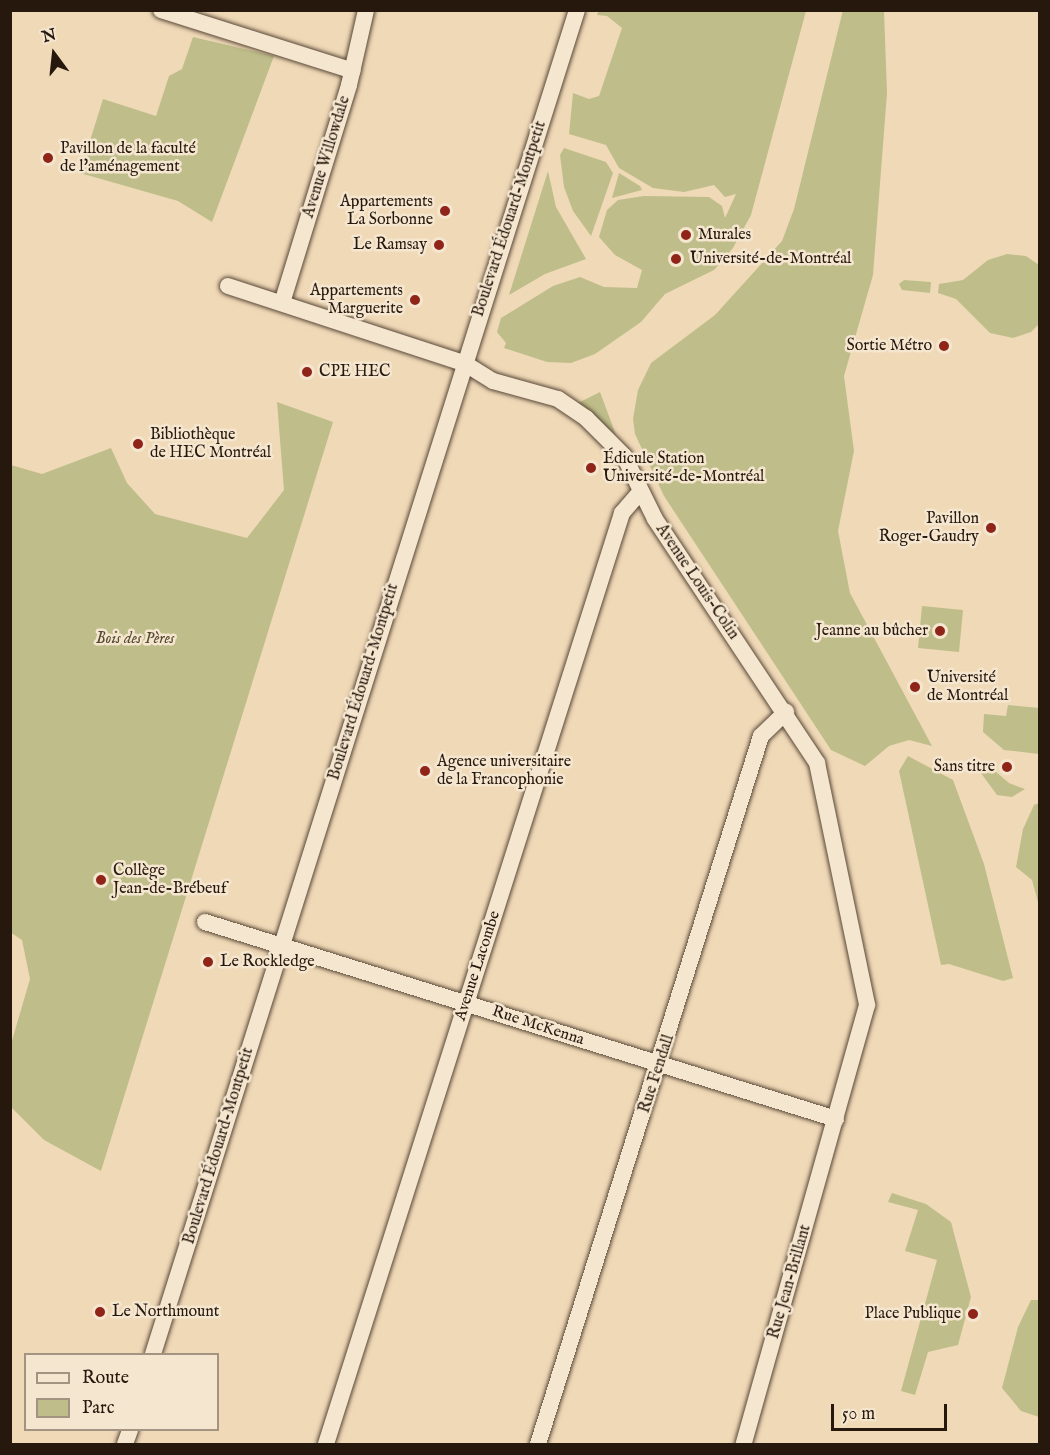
<!DOCTYPE html>
<meta charset="utf-8">
<style>
body{margin:0}
#map{position:relative;width:1050px;height:1455px;overflow:hidden;background:#f0d9b7;font-family:"IM FELL English",serif}
div>[style]{position:absolute}
.green>*{inset:0;background:#bfbe8a}
.roads{filter:drop-shadow(0 0 2px #594838) drop-shadow(0 0 2px #594838)}
.minor>*{height:16px;margin:-8px;padding:0 8px;transform-origin:8px;border-radius:8px;background:#f5e6d0}
.dots>*{width:16px;height:16px;translate:-50% -50%;box-sizing:border-box;border:3px solid #f5e6d0;border-radius:50%}
span{translate:-50% -50%;white-space:nowrap;text-align:center;line-height:1.15;-webkit-text-stroke:5px #f5e6d0;paint-order:stroke}
.poi-label{font-size:16px;color:#27180d}
.left{translate:0 -50%;text-align:left}
.right{translate:-100% -50%;text-align:right}
.street-label{font-size:16px;color:#27180d}
.park-label{font-size:16px;color:#554a32;font-style:italic}
.frame{position:absolute;inset:0;border:12px solid #27180d;pointer-events:none}
.legend{position:absolute;left:24px;top:1353px;width:195px;height:78px;box-sizing:border-box;background:#f5e6d0;border:2px solid #a39482;margin:0;padding:8px 10px;list-style:none;font-size:18px;color:#27180d}
.legend li{display:flex;align-items:center;gap:12px;height:30px}
.legend b{width:30px;border:2px solid #a39482}
.north{position:absolute;left:24px;top:24px;width:60px;height:60px;-webkit-text-stroke:4px #f5e6d0;paint-order:stroke;rotate:345deg;font-size:16px;font-weight:700;line-height:24px;text-align:center;color:#27180d}
.north::after{content:'';display:block;margin:auto;width:21px;height:27px;background:#27180d;clip-path:polygon(50% 0,100% 100%,50% 72%,0 100%)}
.scale{position:absolute;left:831px;top:1404px;width:116px;height:27px;box-sizing:border-box;border:3px solid #27180d;border-top:0;padding-left:8px;font-size:18px;line-height:21px;white-space:nowrap;color:#27180d;-webkit-text-stroke:4px #f5e6d0;paint-order:stroke}
</style>
<div id="map">
<div class="green">
<i style="clip-path:polygon(599px 10px,806px 11px,751px 215px,733px 248px,714px 270px,665px 294px,641px 322px,595px 354px,571px 363px,547px 362px,504px 348px,506px 343px,497px 332px,501px 318px,553px 286px,580px 277px,604px 287px,637px 288px,642px 270px,615px 255px,599px 237px,607px 210px,618px 200px,644px 196px,709px 197px,722px 206px,725px 218px,736px 194px,725px 197px,714px 185px,684px 192px,653px 188px,619px 168px,606px 145px,569px 134px,573px 93px,589px 99px,599px 96px,622px 28px,607px 16px,597px 15px)"></i>
<i style="clip-path:polygon(843px 10px,884px 11px,887px 93px,873px 275px,844px 376px,854px 451px,838px 531px,850px 593px,932px 746px,909px 740px,889px 746px,865px 766px,831px 750px,664px 496px,635px 434px,633px 419px,638px 390px,651px 363px,715px 315px,782px 241px,794px 209px)"></i>
<i style="clip-path:polygon(193px 37px,274px 56px,212px 222px,178px 201px,80px 173px,103px 99px,156px 116px,169px 76px,182px 69px)"></i>
<i style="clip-path:polygon(564px 148px,606px 162px,613px 173px,591px 236px,573px 211px,564px 187px,560px 155px)"></i>
<i style="clip-path:polygon(548px 171px,556px 207px,586px 259px,545px 274px,509px 295px)"></i>
<i style="clip-path:polygon(619px 173px,640px 186px,642px 190px,612px 198px)"></i>
<i style="clip-path:polygon(1007px 254px,1026px 256px,1039px 265px,1039px 324px,1031px 332px,1013px 338px,990px 333px,956px 299px,938px 293px,939px 284px,963px 280px,988px 260px)"></i>
<i style="clip-path:polygon(904px 280px,931px 282px,930px 293px,902px 290px,899px 284px)"></i>
<i style="clip-path:polygon(600px 392px,616px 435px,578px 403px)"></i>
<i style="clip-path:polygon(277px 402px,333px 422px,101px 1171px,44px 1140px,11px 1107px,11px 1044px,30px 979px,22px 940px,10px 932px,11px 465px,42px 474px,111px 448px,127px 483px,155px 514px,247px 538px,284px 490px)"></i>
<i style="clip-path:polygon(922px 606px,963px 610px,959px 652px,918px 648px)"></i>
<i style="clip-path:polygon(1008px 705px,1039px 708px,1039px 754px,1004px 750px,983px 732px,984px 714px,1006px 716px)"></i>
<i style="clip-path:polygon(908px 756px,953px 780px,984px 864px,1013px 978px,1003px 981px,949px 964px,941px 965px,899px 771px)"></i>
<i style="clip-path:polygon(982px 766px,989px 766px,1009px 783px,1025px 789px,1012px 797px,997px 795px,978px 769px)"></i>
<i style="clip-path:polygon(1039px 803px,1039px 906px,1032px 880px,1016px 867px,1023px 829px,1034px 805px)"></i>
<i style="clip-path:polygon(892px 1193px,926px 1204px,951px 1222px,971px 1297px,958px 1345px,928px 1352px,915px 1395px,901px 1391px,937px 1260px,905px 1251px,918px 1210px,888px 1202px)"></i>
<i style="clip-path:polygon(1031px 1300px,1039px 1300px,1039px 1417px,1021px 1411px,1002px 1388px,1018px 1327px)"></i>
</div>
<div class="roads">
<div class="minor">
<i style="left:161px;top:10px;width:201px;rotate:17.6deg"></i>
<i style="left:228px;top:286px;width:248px;rotate:18.1deg"></i>
<i style="left:464px;top:363px;width:34px;rotate:32deg"></i>
<i style="left:493px;top:381px;width:67px;rotate:15.5deg"></i>
<i style="left:558px;top:399px;width:34px;rotate:34deg"></i>
<i style="left:586px;top:418px;width:54px;rotate:45deg"></i>
<i style="left:624px;top:456px;width:70px;rotate:63.8deg"></i>
<i style="left:655px;top:519px;width:293px;rotate:56.4deg"></i>
<i style="left:817px;top:763px;width:247px;rotate:78.3deg"></i>
<i style="left:867px;top:1005px;width:456px;rotate:105.7deg"></i>
<i style="left:282px;top:303px;width:228px;rotate:-72.9deg"></i>
<i style="left:349px;top:85px;width:77px;rotate:-77.2deg"></i>
<i style="left:205px;top:922px;width:661px;rotate:17.34deg"></i>
<i style="left:153px;top:1354px;width:1409px;rotate:-72.49deg"></i>
<i style="left:125px;top:1444px;width:15px;rotate:-70deg"></i>
<i style="left:326px;top:1444px;width:977px;rotate:-72.36deg"></i>
<i style="left:622px;top:513px;width:28px;rotate:-49deg"></i>
<i style="left:538px;top:1444px;width:742px;rotate:-72.52deg"></i>
<i style="left:761px;top:736px;width:35px;rotate:-44deg"></i>
</div>
</div>
<div class="dots">
<i style="left:48px;top:158px;background:#8f2418"></i>
<i style="left:445px;top:211px;background:#8f2418"></i>
<i style="left:686px;top:235px;background:#8f2418"></i>
<i style="left:439px;top:245px;background:#8f2418"></i>
<i style="left:676px;top:259px;background:#8f2418"></i>
<i style="left:415px;top:300px;background:#8f2418"></i>
<i style="left:944px;top:346px;background:#8f2418"></i>
<i style="left:307px;top:372px;background:#8f2418"></i>
<i style="left:138px;top:444px;background:#8f2418"></i>
<i style="left:591px;top:468px;background:#8f2418"></i>
<i style="left:991px;top:528px;background:#8f2418"></i>
<i style="left:940px;top:631px;background:#8f2418"></i>
<i style="left:915px;top:687px;background:#8f2418"></i>
<i style="left:1007px;top:767px;background:#8f2418"></i>
<i style="left:425px;top:771px;background:#8f2418"></i>
<i style="left:101px;top:880px;background:#8f2418"></i>
<i style="left:208px;top:962px;background:#8f2418"></i>
<i style="left:100px;top:1312px;background:#8f2418"></i>
<i style="left:973px;top:1314px;background:#8f2418"></i>
</div>
<div class="poi-label">
<span class="left" style="left:60px;top:158px">Pavillon de la faculté<br>de l'aménagement</span>
<span class="right" style="left:433px;top:211px">Appartements<br>La Sorbonne</span>
<span class="left" style="left:698px;top:235px">Murales</span>
<span class="right" style="left:427px;top:245px">Le Ramsay</span>
<span class="left" style="left:690px;top:259px">Université-de-Montréal</span>
<span class="right" style="left:403px;top:300px">Appartements<br>Marguerite</span>
<span class="right" style="left:932px;top:346px">Sortie Métro</span>
<span class="left" style="left:319px;top:372px">CPE HEC</span>
<span class="left" style="left:150px;top:444px">Bibliothèque<br>de HEC Montréal</span>
<span class="left" style="left:603px;top:468px">Édicule Station<br>Université-de-Montréal</span>
<span class="right" style="left:979px;top:528px">Pavillon<br>Roger-Gaudry</span>
<span class="right" style="left:928px;top:631px">Jeanne au bûcher</span>
<span class="left" style="left:927px;top:687px">Université<br>de Montréal</span>
<span class="left" style="left:437px;top:771px">Agence universitaire<br>de la Francophonie</span>
<span class="right" style="left:995px;top:767px">Sans titre</span>
<span class="left" style="left:113px;top:880px">Collège<br>Jean-de-Brébeuf</span>
<span class="left" style="left:220px;top:962px">Le Rockledge</span>
<span class="left" style="left:112px;top:1312px">Le Northmount</span>
<span class="right" style="left:961px;top:1314px">Place Publique</span>
</div>
<div class="street-label">
<span style="left:327px;top:157px;rotate:-73deg">Avenue Willowdale</span>
<span style="left:510px;top:219px;rotate:-72deg">Boulevard Édouard-Montpetit</span>
<span style="left:697px;top:582px;rotate:56deg">Avenue Louis-Colin</span>
<span style="left:364px;top:682px;rotate:-73deg">Boulevard Édouard-Montpetit</span>
<span style="left:478px;top:966px;rotate:-72deg">Avenue Lacombe</span>
<span style="left:538px;top:1026px;rotate:18deg">Rue McKenna</span>
<span style="left:657px;top:1074px;rotate:-72deg">Rue Fendall</span>
<span style="left:219px;top:1146px;rotate:-73deg">Boulevard Édouard-Montpetit</span>
<span style="left:790px;top:1282px;rotate:-74deg">Rue Jean-Brillant</span>
</div>
<div class="park-label">
<span style="left:135px;top:639px">Bois des Pères</span>
</div>
<div class="frame"></div>
<ul class="legend">
<li><b style="height:8px;background:#f5e6d0"></b>Route</li>
<li><b style="height:16px;background:#bfbe8a"></b>Parc</li>
</ul>
<div class="north">N</div>
<div class="scale">50 m</div>
</div>
